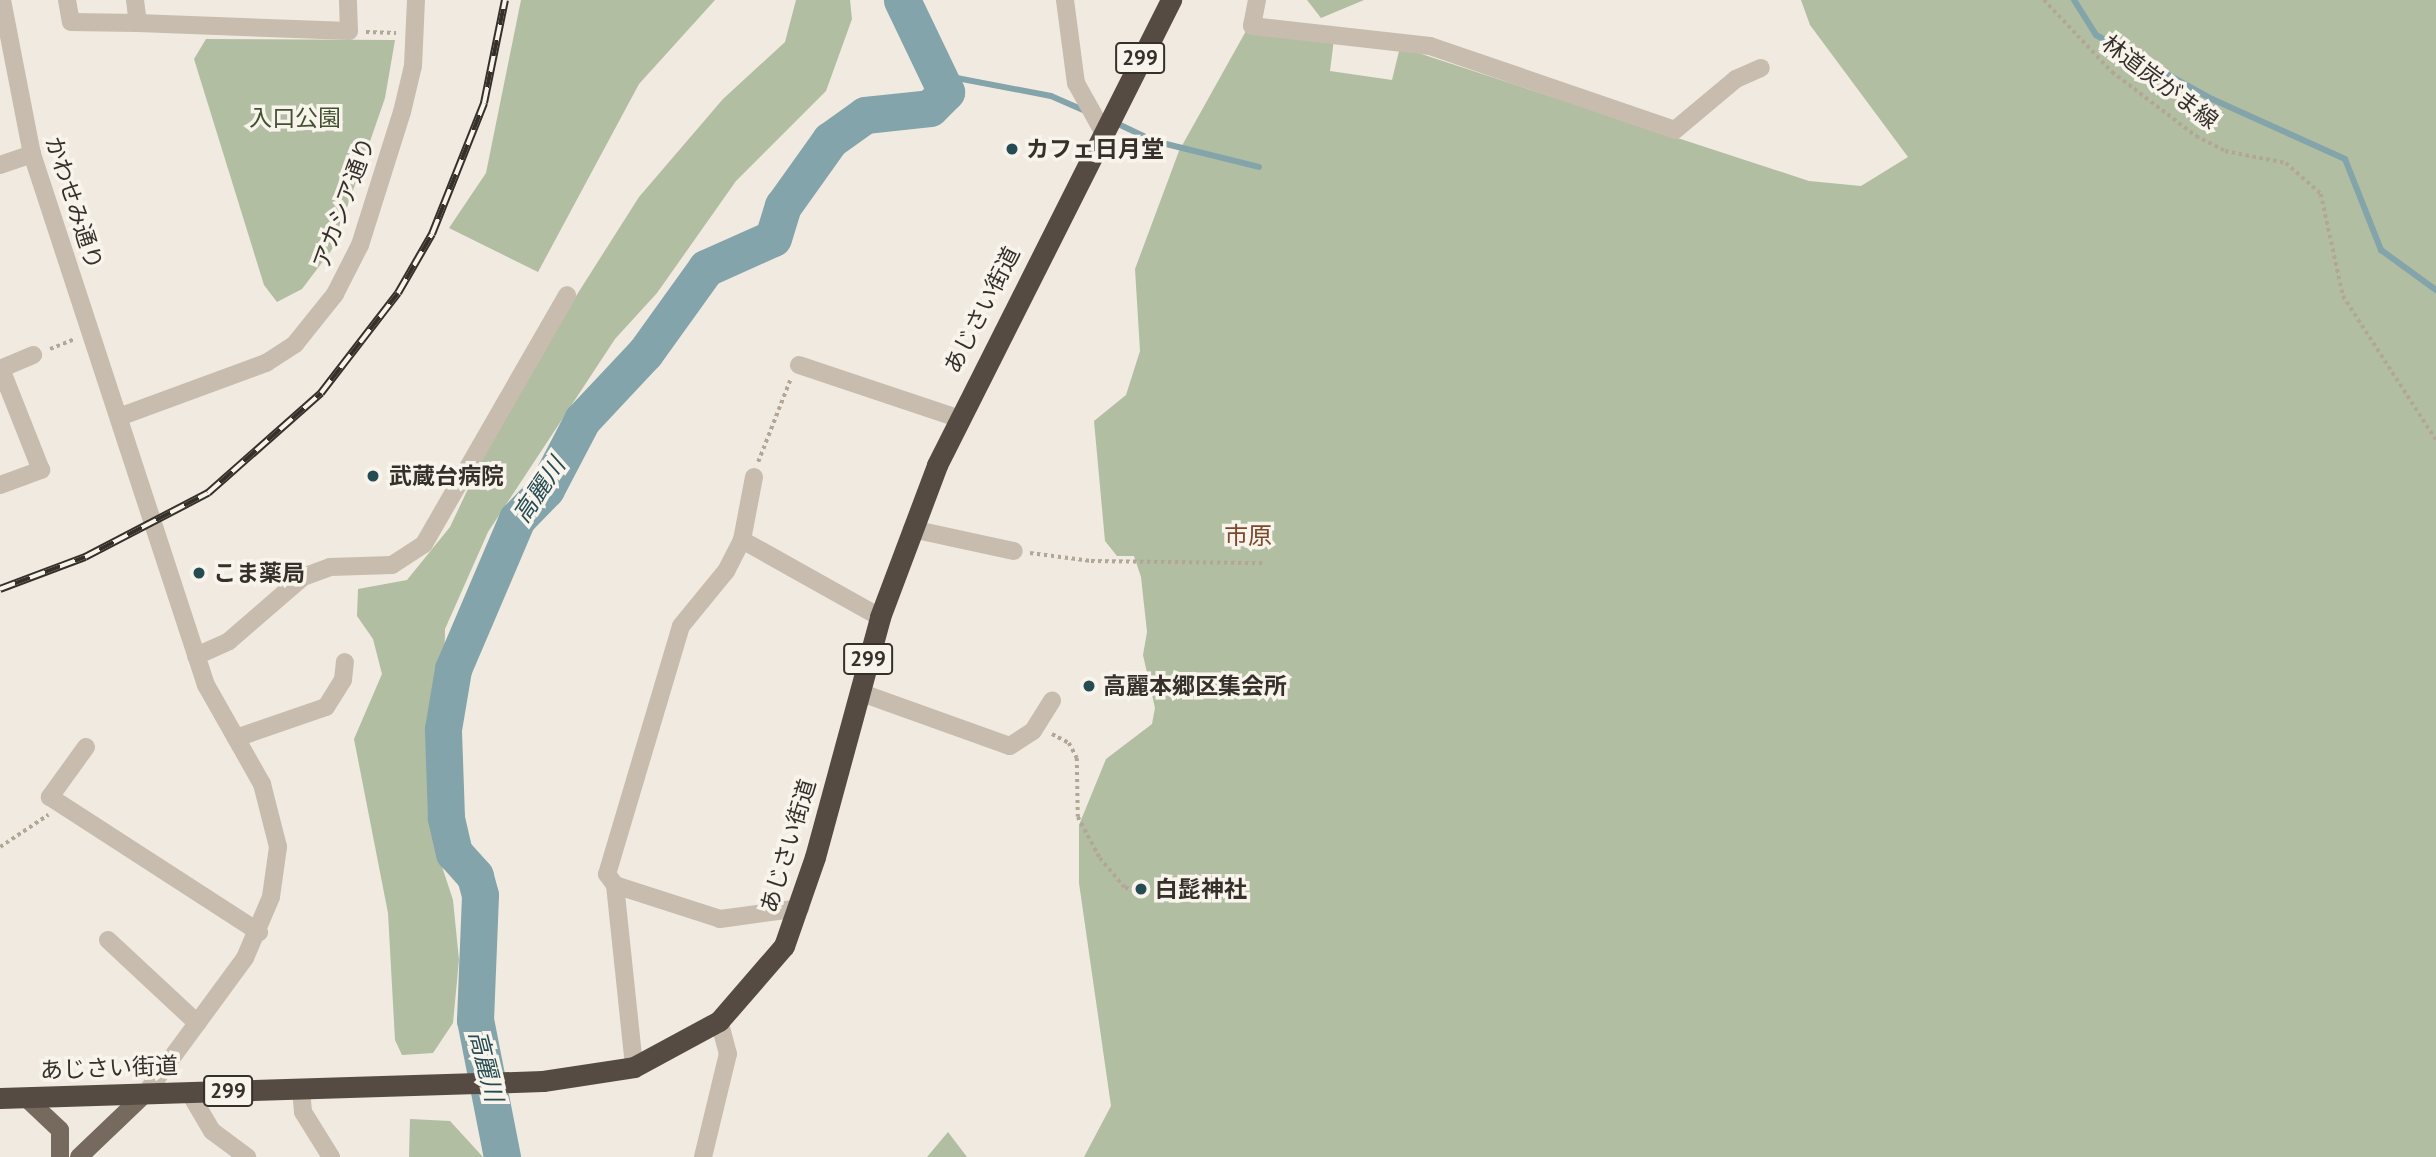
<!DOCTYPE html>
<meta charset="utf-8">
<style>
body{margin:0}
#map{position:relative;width:2436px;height:1157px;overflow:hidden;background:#f0eae0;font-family:"PT Sans","Noto Sans JP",sans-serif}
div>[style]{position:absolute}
.green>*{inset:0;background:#b1bea1}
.stream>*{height:6px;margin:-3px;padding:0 3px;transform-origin:3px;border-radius:3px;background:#82a4aa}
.river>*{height:37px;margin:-18.5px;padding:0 18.5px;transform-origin:18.5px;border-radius:18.5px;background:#82a4aa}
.path>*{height:3.5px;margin-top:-1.75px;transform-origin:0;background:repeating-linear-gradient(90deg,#b3a697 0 3.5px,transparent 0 7px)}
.minor>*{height:18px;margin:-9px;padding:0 9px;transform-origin:9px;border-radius:9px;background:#c7bcad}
.major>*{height:18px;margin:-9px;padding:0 9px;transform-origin:9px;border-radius:9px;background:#76695e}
.highway>*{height:21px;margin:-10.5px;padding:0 10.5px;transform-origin:10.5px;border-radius:10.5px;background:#564b43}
.rail>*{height:8px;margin-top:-4px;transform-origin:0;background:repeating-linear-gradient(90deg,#f8f4ec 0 16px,#36302b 0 32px);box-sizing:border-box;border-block:2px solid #36302b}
.dots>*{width:19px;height:19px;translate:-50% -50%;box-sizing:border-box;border:4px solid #f8f4ec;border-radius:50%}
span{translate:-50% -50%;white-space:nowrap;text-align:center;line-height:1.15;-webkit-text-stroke:7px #f8f4ec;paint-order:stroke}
.shield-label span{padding:2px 5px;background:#f8f4ec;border:2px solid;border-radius:5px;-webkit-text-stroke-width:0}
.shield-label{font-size:21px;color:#36302b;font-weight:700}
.street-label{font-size:23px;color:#36302b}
.park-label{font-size:23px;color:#425231}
.poi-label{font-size:23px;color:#36302b;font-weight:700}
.left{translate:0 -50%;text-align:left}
.water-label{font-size:24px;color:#254b53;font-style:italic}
.neighbourhood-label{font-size:24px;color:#7c492d}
</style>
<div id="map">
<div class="green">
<i style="clip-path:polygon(521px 0,715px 0,639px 84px,538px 272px,449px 228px,486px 173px)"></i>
<i style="clip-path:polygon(796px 0,850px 0,852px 19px,826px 91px,736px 181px,657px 293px,615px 339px,488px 532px,445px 629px,444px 683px,427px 780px,433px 839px,453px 900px,459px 960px,453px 1023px,433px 1053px,402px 1055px,395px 1040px,388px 913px,354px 739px,382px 674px,373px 639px,357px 616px,358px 589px,407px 580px,450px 527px,510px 400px,639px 197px,723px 99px,785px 42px)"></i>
<i style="clip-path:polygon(1307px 0,1364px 0,1321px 18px)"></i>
<i style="clip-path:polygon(1801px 0,2436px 0,2436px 1157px,1084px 1157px,1111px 1106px,1079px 883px,1079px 825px,1106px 759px,1152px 724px,1155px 708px,1143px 655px,1147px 632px,1141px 577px,1134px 556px,1117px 556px,1105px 541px,1094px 421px,1126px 395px,1140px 351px,1135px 269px,1179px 151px,1246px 31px,1334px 39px,1330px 71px,1392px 80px,1400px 47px,1809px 181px,1861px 186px,1908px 157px,1810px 25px)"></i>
<i style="clip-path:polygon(206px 39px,395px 40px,385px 98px,333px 248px,302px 289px,277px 302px,264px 285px,194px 59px)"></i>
<i style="clip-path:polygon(410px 1119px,450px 1121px,483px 1157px,409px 1157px)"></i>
<i style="clip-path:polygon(948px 1132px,967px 1157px,927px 1157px)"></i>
</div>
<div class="stream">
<i style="left:2074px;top:0;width:41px;rotate:57.8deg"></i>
<i style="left:2096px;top:35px;width:132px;rotate:28.9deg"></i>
<i style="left:2212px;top:99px;width:146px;rotate:24.3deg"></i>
<i style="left:2345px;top:159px;width:98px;rotate:68.4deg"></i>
<i style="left:2381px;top:250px;width:68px;rotate:36deg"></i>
<i style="left:941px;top:75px;width:112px;rotate:10.8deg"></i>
<i style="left:1051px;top:96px;width:40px;rotate:23.4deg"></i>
<i style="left:1114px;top:122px;width:44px;rotate:25.4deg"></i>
<i style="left:1154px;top:141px;width:108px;rotate:13.9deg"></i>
</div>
<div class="river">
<i style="left:502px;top:1157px;width:140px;rotate:-101.1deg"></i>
<i style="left:475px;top:1020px;width:125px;rotate:-87.7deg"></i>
<i style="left:480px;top:895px;width:20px;rotate:-105deg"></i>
<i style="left:475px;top:876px;width:31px;rotate:-132deg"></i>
<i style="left:454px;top:853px;width:37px;rotate:-103deg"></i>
<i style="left:446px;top:817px;width:88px;rotate:-92deg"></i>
<i style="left:443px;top:729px;width:61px;rotate:-80.5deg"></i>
<i style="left:453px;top:669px;width:163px;rotate:-66.9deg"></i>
<i style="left:517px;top:519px;width:42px;rotate:-46deg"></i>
<i style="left:546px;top:489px;width:78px;rotate:-62.4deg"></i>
<i style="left:582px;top:420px;width:92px;rotate:-46.8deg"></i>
<i style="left:645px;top:353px;width:105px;rotate:-54.3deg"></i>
<i style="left:706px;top:268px;width:73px;rotate:-24.1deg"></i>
<i style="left:773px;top:238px;width:34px;rotate:-73deg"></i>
<i style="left:783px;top:206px;width:81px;rotate:-54.5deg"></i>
<i style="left:830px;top:140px;width:43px;rotate:-35.5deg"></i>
<i style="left:865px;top:115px;width:65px;rotate:-6.1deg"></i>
<i style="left:930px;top:108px;width:23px;rotate:-45deg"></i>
<i style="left:946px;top:92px;width:102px;rotate:-115.6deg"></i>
</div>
<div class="path">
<i style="left:2044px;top:0;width:99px;rotate:46.6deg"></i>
<i style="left:2112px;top:72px;width:106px;rotate:37.3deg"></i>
<i style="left:2196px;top:136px;width:33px;rotate:27deg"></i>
<i style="left:2225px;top:151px;width:62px;rotate:11.1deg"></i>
<i style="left:2286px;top:163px;width:47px;rotate:41.5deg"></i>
<i style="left:2321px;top:194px;width:104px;rotate:77.8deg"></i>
<i style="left:2343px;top:296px;width:171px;rotate:57.1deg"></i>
<i style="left:366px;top:32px;width:30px;rotate:2deg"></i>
<i style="left:50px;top:349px;width:27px;rotate:-22deg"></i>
<i style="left:758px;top:462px;width:90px;rotate:-68.6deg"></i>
<i style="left:1030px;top:553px;width:62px;rotate:7.5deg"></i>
<i style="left:1091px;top:561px;width:175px;rotate:0.7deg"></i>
<i style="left:1052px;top:734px;width:19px;rotate:28deg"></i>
<i style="left:1069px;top:743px;width:17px;rotate:62deg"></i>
<i style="left:1077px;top:758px;width:59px;rotate:89deg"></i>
<i style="left:1078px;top:817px;width:47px;rotate:61.8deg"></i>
<i style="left:1100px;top:858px;width:39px;rotate:50deg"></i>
<i style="left:1125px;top:888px;width:12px;rotate:5deg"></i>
<i style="left:0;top:847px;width:58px;rotate:-33.7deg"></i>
</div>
<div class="minor">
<i style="left:2px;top:0;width:157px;rotate:79deg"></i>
<i style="left:32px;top:154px;width:559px;rotate:71.86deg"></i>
<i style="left:206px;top:685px;width:114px;rotate:60.5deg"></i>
<i style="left:262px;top:784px;width:65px;rotate:75.7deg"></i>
<i style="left:278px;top:847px;width:50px;rotate:98deg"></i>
<i style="left:271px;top:897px;width:66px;rotate:113.1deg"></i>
<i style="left:245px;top:958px;width:167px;rotate:126.3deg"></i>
<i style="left:67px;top:0;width:22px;rotate:80deg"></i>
<i style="left:71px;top:22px;width:67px;rotate:0.9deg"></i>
<i style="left:135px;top:0;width:23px;rotate:83deg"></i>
<i style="left:138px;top:23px;width:211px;rotate:2.2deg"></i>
<i style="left:349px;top:31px;width:31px;rotate:-92deg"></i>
<i style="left:1065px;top:0;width:84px;rotate:82.5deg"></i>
<i style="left:1076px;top:83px;width:54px;rotate:61deg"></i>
<i style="left:1257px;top:0;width:26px;rotate:101deg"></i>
<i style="left:1252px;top:26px;width:179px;rotate:6.4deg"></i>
<i style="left:1430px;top:46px;width:259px;rotate:18.9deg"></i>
<i style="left:1675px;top:130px;width:80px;rotate:-39.9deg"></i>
<i style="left:1736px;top:79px;width:27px;rotate:-24deg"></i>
<i style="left:0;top:165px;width:34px;rotate:-19deg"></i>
<i style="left:799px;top:365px;width:167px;rotate:18.5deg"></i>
<i style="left:0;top:369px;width:36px;rotate:-23deg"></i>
<i style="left:119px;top:417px;width:157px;rotate:-20.2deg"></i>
<i style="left:266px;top:363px;width:35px;rotate:-33deg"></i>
<i style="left:295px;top:344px;width:64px;rotate:-51.3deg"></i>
<i style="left:335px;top:294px;width:55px;rotate:-63deg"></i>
<i style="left:360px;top:245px;width:139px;rotate:-72.5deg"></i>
<i style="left:402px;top:112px;width:47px;rotate:-76.6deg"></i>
<i style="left:413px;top:66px;width:66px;rotate:-87.4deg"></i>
<i style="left:754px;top:477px;width:64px;rotate:100.8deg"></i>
<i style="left:742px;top:540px;width:35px;rotate:117deg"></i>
<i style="left:726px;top:571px;width:71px;rotate:129.3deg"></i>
<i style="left:681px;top:626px;width:259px;rotate:106.6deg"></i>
<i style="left:607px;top:874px;width:14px;rotate:54deg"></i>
<i style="left:615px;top:885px;width:110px;rotate:17.9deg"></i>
<i style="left:720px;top:919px;width:81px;rotate:-7.8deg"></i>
<i style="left:0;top:485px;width:44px;rotate:-20.1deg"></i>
<i style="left:41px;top:470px;width:109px;rotate:-111.6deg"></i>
<i style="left:912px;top:529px;width:104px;rotate:12.2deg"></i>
<i style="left:742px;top:540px;width:158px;rotate:29.2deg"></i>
<i style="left:196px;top:656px;width:36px;rotate:-24deg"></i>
<i style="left:229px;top:641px;width:98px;rotate:-40.9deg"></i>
<i style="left:303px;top:577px;width:29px;rotate:-20deg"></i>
<i style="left:330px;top:567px;width:62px;rotate:-1.8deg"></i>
<i style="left:392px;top:565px;width:38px;rotate:-33deg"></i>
<i style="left:424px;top:544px;width:287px;rotate:-60.1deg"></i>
<i style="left:859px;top:692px;width:160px;rotate:19.7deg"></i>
<i style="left:1010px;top:746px;width:27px;rotate:-33deg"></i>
<i style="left:1033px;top:731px;width:36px;rotate:-58deg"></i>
<i style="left:236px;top:738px;width:95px;rotate:-19deg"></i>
<i style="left:326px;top:707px;width:32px;rotate:-58deg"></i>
<i style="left:343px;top:680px;width:18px;rotate:-84deg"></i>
<i style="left:86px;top:747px;width:62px;rotate:125.8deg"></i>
<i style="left:50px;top:797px;width:249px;rotate:32.9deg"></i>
<i style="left:615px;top:885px;width:183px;rotate:84deg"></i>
<i style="left:108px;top:940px;width:122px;rotate:43deg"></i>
<i style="left:301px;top:1089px;width:23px;rotate:85deg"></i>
<i style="left:303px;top:1112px;width:53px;rotate:58.1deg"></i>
<i style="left:189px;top:1092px;width:45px;rotate:59.5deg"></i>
<i style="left:212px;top:1131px;width:44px;rotate:36.6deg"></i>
<i style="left:703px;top:1157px;width:106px;rotate:-76.4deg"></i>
<i style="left:728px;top:1054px;width:34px;rotate:-105deg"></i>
</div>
<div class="major">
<i style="left:25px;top:1097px;width:48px;rotate:43.3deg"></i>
<i style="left:60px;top:1130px;width:27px;rotate:90deg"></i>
<i style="left:79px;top:1157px;width:93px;rotate:-43.7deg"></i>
</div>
<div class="highway">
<i style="left:0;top:1098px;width:543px;rotate:-1.79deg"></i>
<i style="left:543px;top:1081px;width:92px;rotate:-8.7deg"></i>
<i style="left:634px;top:1067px;width:97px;rotate:-28.4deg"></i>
<i style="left:719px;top:1021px;width:99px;rotate:-49.1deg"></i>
<i style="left:784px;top:946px;width:94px;rotate:-70.8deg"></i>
<i style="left:815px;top:857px;width:249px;rotate:-74.8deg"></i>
<i style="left:880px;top:617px;width:162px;rotate:-69.4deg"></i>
<i style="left:937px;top:465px;width:521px;rotate:-63.29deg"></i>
</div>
<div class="rail">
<i style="left:0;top:589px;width:91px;rotate:-20.6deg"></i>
<i style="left:85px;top:557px;width:139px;rotate:-27.5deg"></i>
<i style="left:208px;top:493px;width:151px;rotate:-41.5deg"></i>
<i style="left:321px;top:393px;width:126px;rotate:-52.4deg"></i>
<i style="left:398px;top:293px;width:68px;rotate:-60deg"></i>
<i style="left:432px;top:234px;width:141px;rotate:-68.3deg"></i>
<i style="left:484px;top:103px;width:105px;rotate:-78.5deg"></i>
</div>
<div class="dots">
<i style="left:1012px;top:149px;background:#254b53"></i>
<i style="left:373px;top:476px;background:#254b53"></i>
<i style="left:199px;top:573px;background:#254b53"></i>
<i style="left:1089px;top:686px;background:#254b53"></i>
<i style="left:1141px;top:889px;background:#254b53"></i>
</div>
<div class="shield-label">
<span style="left:1140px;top:58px">299</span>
<span style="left:868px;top:659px">299</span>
<span style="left:228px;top:1091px">299</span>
</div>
<div class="street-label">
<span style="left:2160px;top:82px;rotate:37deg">林道炭がま線</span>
<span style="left:74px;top:203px;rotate:72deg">かわせみ通り</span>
<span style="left:344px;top:203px;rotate:-70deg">アカシア通り</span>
<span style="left:982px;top:310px;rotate:-63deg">あじさい街道</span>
<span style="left:788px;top:846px;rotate:-73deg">あじさい街道</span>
<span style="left:109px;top:1068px;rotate:-2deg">あじさい街道</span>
</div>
<div class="park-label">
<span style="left:295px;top:118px">入口公園</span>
</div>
<div class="poi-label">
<span class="left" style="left:1026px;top:149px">カフェ日月堂</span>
<span class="left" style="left:389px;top:476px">武蔵台病院</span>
<span class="left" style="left:213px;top:573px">こま薬局</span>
<span class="left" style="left:1103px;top:686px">高麗本郷区集会所</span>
<span class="left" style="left:1155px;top:889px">白髭神社</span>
</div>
<div class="water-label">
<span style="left:539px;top:490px;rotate:-56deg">高麗川</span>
<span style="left:486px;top:1066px;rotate:76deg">高麗川</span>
</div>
<div class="neighbourhood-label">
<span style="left:1248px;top:536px">市原</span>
</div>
</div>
